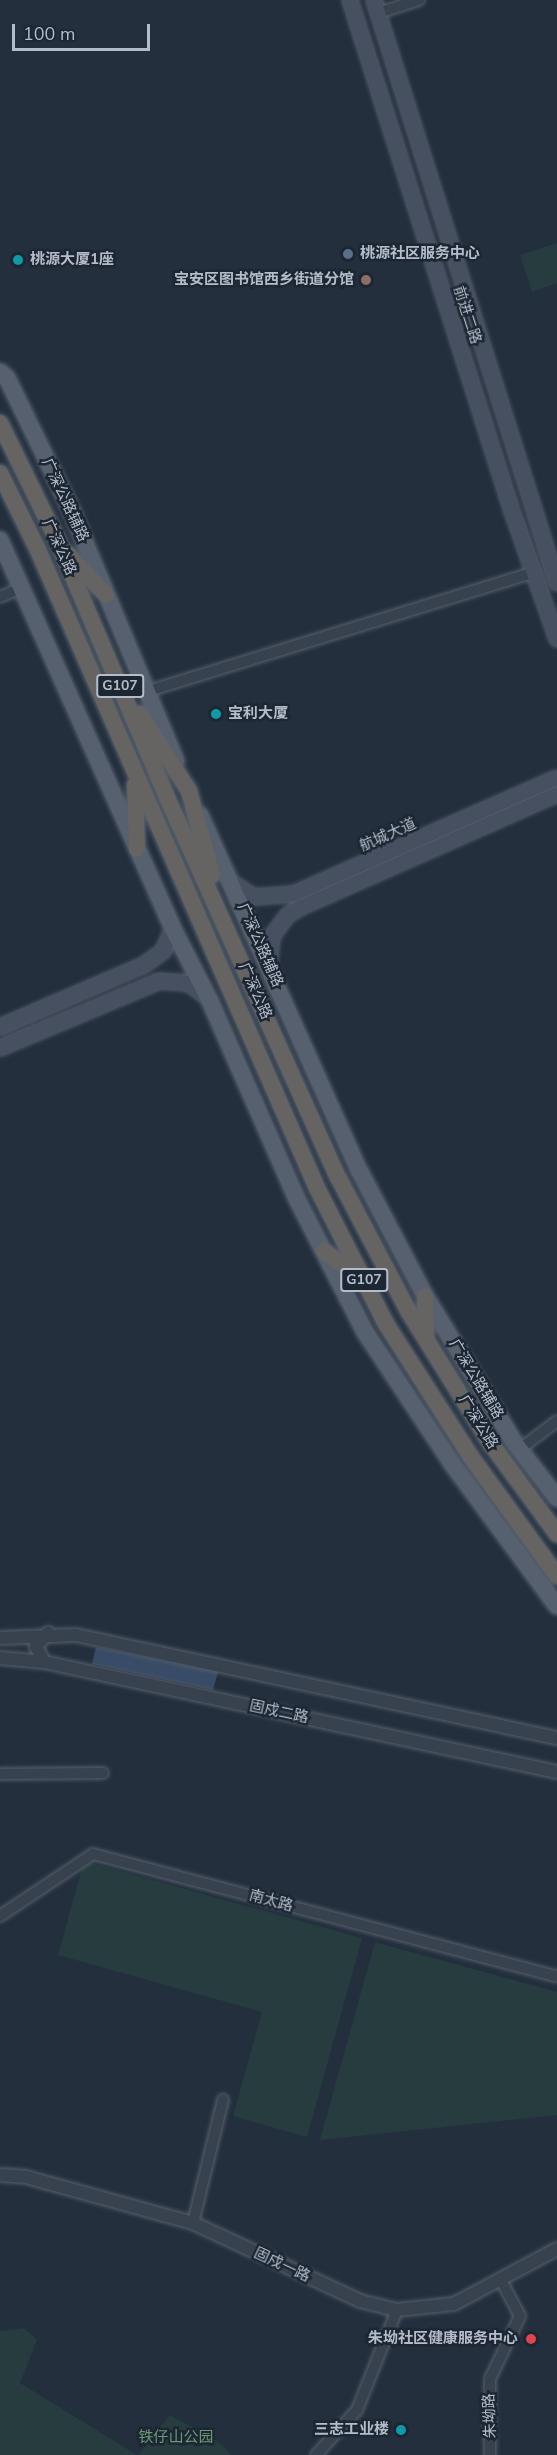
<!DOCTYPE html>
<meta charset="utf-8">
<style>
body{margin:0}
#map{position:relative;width:557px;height:2455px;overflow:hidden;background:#242f3e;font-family:"Nunito Sans","Noto Sans SC",sans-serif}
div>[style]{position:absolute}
.green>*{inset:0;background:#263c3f}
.water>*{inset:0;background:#394c67}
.roads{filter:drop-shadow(0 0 2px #565f6c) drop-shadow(0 0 2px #565f6c)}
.minor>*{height:10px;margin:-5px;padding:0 5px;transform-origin:5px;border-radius:5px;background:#38414e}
.tertiary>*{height:12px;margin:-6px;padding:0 6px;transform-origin:6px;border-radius:6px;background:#38414e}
.secondary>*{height:14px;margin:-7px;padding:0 7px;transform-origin:7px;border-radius:7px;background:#465061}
.primary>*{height:16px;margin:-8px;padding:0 8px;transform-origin:8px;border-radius:8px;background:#56606e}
.trunk>*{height:16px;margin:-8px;padding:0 8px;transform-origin:8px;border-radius:8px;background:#656462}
.dots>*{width:16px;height:16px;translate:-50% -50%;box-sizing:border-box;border:3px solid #1d2633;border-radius:50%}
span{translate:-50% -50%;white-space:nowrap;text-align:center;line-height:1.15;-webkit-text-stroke:5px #1d2633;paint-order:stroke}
.shield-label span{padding:2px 4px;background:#1d2633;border:2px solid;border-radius:4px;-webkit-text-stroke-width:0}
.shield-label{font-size:14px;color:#b4bcc9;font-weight:700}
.poi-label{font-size:15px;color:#b4bcc9;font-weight:700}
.left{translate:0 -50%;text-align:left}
.right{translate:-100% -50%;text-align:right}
.street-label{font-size:15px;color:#b4bcc9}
.park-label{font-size:15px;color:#6b9a76}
.scale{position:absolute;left:12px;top:24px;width:138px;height:27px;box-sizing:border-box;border:3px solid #b4bcc9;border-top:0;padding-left:8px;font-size:18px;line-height:21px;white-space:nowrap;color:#b4bcc9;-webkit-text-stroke:4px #1d2633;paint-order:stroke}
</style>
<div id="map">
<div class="green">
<i style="clip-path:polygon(557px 243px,557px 283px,532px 292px,520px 255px)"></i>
<i style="clip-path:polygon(84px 1861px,362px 1938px,307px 2137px,233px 2116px,262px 2012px,58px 1955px)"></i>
<i style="clip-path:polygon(375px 1942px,557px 1992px,557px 2115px,320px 2140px)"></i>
<i style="clip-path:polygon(24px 2328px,37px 2340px,20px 2383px,137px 2455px,0 2455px,0 2331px)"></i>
<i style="clip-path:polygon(170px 2415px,219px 2442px,231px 2455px,138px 2455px)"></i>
</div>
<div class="water">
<i style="clip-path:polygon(96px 1647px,218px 1672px,213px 1690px,92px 1664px)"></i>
</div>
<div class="roads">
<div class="minor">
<i style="left:378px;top:13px;width:43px;rotate:-17.6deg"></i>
<i style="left:0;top:597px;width:25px;rotate:-23deg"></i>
<i style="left:145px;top:692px;width:406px;rotate:-17.1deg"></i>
<i style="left:520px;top:1449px;width:46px;rotate:-37.1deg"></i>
<i style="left:0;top:1774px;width:103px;rotate:-0.6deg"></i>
<i style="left:0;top:1916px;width:112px;rotate:-33.7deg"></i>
<i style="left:93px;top:1854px;width:480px;rotate:14.8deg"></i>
<i style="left:193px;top:2223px;width:127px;rotate:-76.3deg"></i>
<i style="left:316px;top:2455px;width:61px;rotate:-47.7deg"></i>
<i style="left:357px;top:2410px;width:108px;rotate:-68.2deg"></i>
<i style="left:490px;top:2455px;width:76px;rotate:-90deg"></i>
<i style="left:490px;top:2379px;width:70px;rotate:-64.5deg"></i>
<i style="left:520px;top:2316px;width:40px;rotate:-118deg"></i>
</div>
<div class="tertiary">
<i style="left:0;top:1638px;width:76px;rotate:-2.3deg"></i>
<i style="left:76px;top:1635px;width:492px;rotate:12.1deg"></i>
<i style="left:0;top:1658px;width:44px;rotate:5.2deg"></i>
<i style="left:44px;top:1662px;width:525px;rotate:12.1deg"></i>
<i style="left:44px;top:1662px;width:18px;rotate:-117deg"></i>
<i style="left:36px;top:1646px;width:18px;rotate:-47deg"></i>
<i style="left:0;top:2175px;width:26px;rotate:4deg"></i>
<i style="left:26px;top:2177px;width:173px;rotate:15.4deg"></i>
<i style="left:193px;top:2223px;width:184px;rotate:25deg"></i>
<i style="left:360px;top:2301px;width:38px;rotate:14deg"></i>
<i style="left:397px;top:2310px;width:57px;rotate:-6deg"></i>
<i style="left:454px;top:2304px;width:117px;rotate:-28.1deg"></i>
</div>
<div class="secondary">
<i style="left:350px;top:0;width:536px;rotate:72.41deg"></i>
<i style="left:512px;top:511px;width:136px;rotate:70.6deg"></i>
<i style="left:374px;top:0;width:611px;rotate:72.57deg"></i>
<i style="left:231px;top:882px;width:27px;rotate:33deg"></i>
<i style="left:254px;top:897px;width:40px;rotate:-4.3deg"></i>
<i style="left:294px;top:894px;width:287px;rotate:-23.8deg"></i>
<i style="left:269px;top:965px;width:29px;rotate:-84deg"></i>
<i style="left:272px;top:936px;width:26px;rotate:-53deg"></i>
<i style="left:288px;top:915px;width:15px;rotate:-32deg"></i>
<i style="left:301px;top:907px;width:280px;rotate:-23.8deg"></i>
<i style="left:0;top:1027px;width:157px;rotate:-23.3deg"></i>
<i style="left:144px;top:965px;width:24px;rotate:-36deg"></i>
<i style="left:163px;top:951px;width:24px;rotate:-66deg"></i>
<i style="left:0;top:1048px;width:173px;rotate:-22.8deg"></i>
<i style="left:159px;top:981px;width:29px;rotate:4deg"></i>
<i style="left:188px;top:983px;width:24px;rotate:36deg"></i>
</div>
<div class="primary">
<i style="left:0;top:372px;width:9px;rotate:41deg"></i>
<i style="left:7px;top:378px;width:151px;rotate:64.1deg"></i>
<i style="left:73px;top:514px;width:268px;rotate:67.4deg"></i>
<i style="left:0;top:540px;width:426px;rotate:66deg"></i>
<i style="left:173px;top:929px;width:81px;rotate:62.8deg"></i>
<i style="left:210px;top:1001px;width:219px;rotate:66.3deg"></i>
<i style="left:298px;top:1201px;width:147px;rotate:62.9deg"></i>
<i style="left:365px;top:1332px;width:159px;rotate:56.5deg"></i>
<i style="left:453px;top:1465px;width:175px;rotate:53.6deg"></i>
<i style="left:200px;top:815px;width:391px;rotate:65.9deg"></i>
<i style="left:360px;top:1172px;width:140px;rotate:62.3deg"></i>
<i style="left:425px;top:1296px;width:171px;rotate:58.6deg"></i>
<i style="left:514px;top:1442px;width:71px;rotate:52.5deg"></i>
</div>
<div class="trunk">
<i style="left:0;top:423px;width:135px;rotate:64deg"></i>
<i style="left:59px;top:544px;width:273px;rotate:66.9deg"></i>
<i style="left:166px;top:795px;width:419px;rotate:65.8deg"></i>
<i style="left:338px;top:1177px;width:153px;rotate:62.3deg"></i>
<i style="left:409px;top:1312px;width:155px;rotate:58.2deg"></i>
<i style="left:491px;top:1444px;width:112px;rotate:53.7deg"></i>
<i style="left:0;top:473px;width:86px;rotate:63.7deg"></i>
<i style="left:38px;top:550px;width:696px;rotate:66.38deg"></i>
<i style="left:317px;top:1188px;width:153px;rotate:63.1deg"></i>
<i style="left:386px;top:1324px;width:158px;rotate:57.4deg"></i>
<i style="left:471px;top:1457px;width:147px;rotate:54.1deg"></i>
<i style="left:68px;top:554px;width:56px;rotate:47.2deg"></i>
<i style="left:140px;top:714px;width:91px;rotate:57.5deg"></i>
<i style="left:189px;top:791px;width:87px;rotate:74.7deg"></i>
<i style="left:135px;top:785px;width:64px;rotate:88.2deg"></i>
<i style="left:324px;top:1251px;width:46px;rotate:37.1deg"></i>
<i style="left:425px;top:1296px;width:42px;rotate:88.6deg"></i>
</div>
</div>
<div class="dots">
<i style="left:348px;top:254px;background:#5c6f8a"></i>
<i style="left:18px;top:260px;background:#0f9aa8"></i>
<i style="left:366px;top:280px;background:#8d6e63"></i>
<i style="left:216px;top:714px;background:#0f9aa8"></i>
<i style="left:531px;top:2339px;background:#e0444e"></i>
<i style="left:401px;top:2430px;background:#0f9aa8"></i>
</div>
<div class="shield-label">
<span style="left:120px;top:686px">G107</span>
<span style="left:364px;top:1280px">G107</span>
</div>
<div class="poi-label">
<span class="left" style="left:360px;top:254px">桃源社区服务中心</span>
<span class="left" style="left:30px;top:260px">桃源大厦1座</span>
<span class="right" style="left:354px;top:280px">宝安区图书馆西乡街道分馆</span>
<span class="left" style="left:228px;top:714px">宝利大厦</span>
<span class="right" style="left:518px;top:2339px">朱坳社区健康服务中心</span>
<span class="right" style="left:389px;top:2430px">三志工业楼</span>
</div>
<div class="street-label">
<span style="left:467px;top:315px;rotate:72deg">前进二路</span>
<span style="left:65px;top:500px;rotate:65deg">广深公路辅路</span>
<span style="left:59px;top:547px;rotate:65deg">广深公路</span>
<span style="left:388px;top:835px;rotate:-24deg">航城大道</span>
<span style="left:260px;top:945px;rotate:66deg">广深公路辅路</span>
<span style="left:255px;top:991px;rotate:66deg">广深公路</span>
<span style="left:476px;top:1379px;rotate:59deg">广深公路辅路</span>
<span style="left:478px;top:1422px;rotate:58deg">广深公路</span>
<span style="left:279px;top:1712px;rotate:12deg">固戍二路</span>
<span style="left:271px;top:1901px;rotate:15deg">南太路</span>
<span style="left:282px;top:2265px;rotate:25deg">固戍一路</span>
<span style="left:490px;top:2416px;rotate:-92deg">朱坳路</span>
</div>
<div class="park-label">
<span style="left:176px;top:2438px">铁仔山公园</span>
</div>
<div class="scale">100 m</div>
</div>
